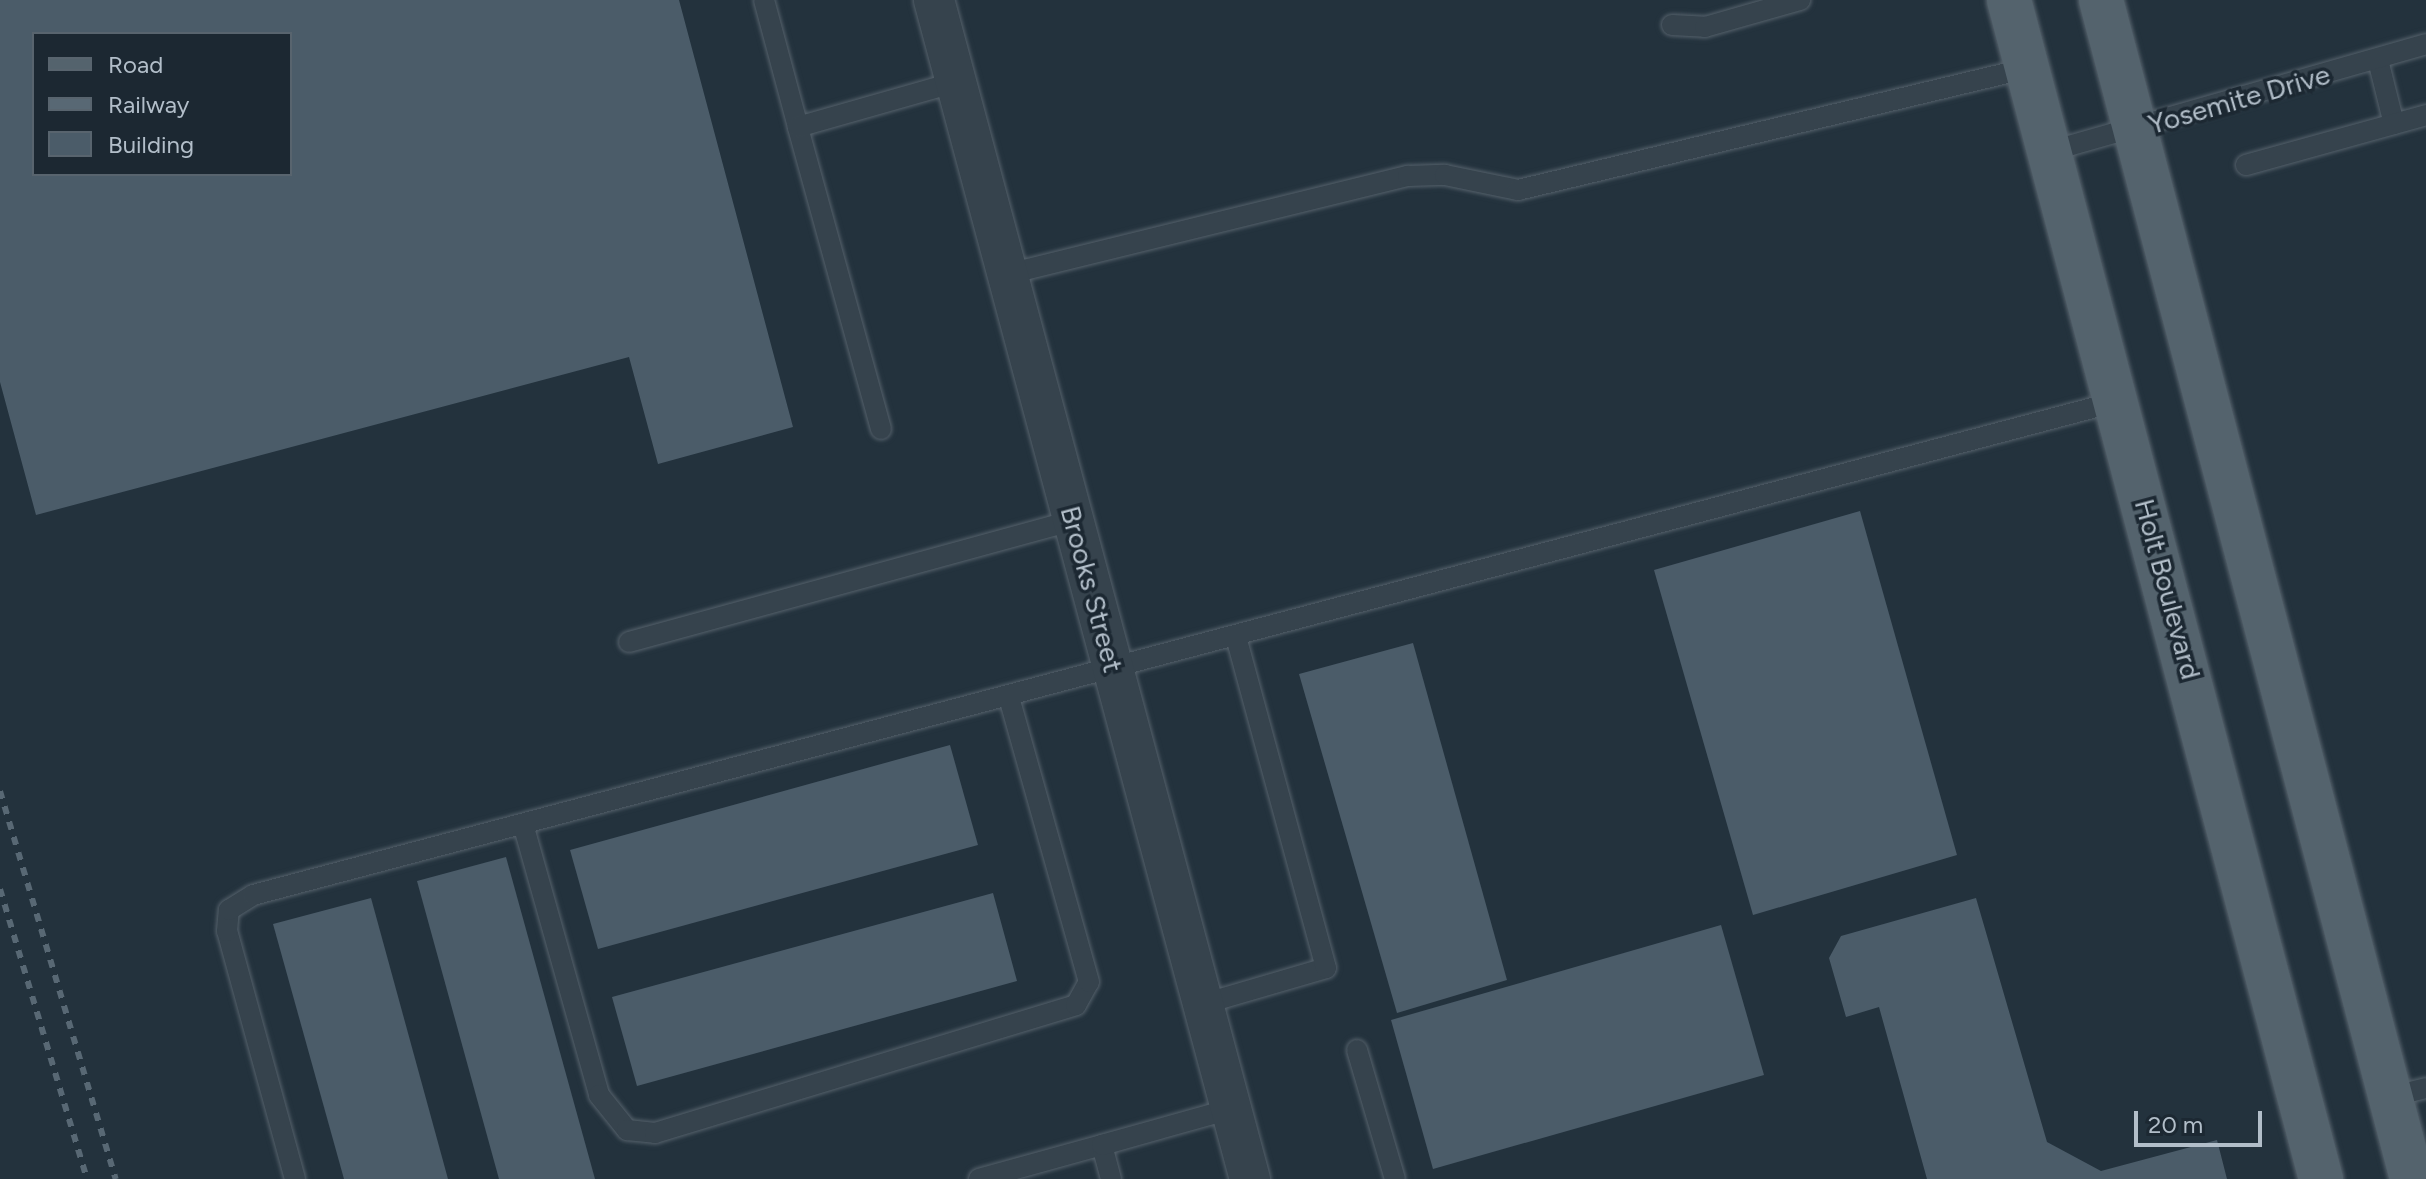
<!DOCTYPE html>
<style>
body{margin:0}
#map{position:relative;width:2426px;height:1179px;overflow:hidden;background:#23323d;font-family:Figtree,sans-serif}
div>[style]{position:absolute}
.building>*{inset:0;background:#4b5c69}
.roads{filter:drop-shadow(0 0 2px #55616b) drop-shadow(0 0 2px #55616b)}
.lane>*{height:20px;margin:-10px;padding:0 10px;transform-origin:10px;border-radius:10px;background:#36434d}
.street>*{height:40px;margin:-20px;padding:0 20px;transform-origin:20px;border-radius:20px;background:#36434d}
.primary>*{height:44px;margin:-22px;padding:0 22px;transform-origin:22px;border-radius:22px;background:#54636d}
.rail>*{height:6px;margin-top:-3px;transform-origin:0;background:repeating-linear-gradient(90deg,#586874 0 8px,transparent 0 16px)}
span{translate:-50% -50%;white-space:nowrap;text-align:center;line-height:1.15;-webkit-text-stroke:7px #1c2832;paint-order:stroke}
.street-label{font-size:28px;color:#b2bec9}
.legend{position:absolute;left:32px;top:32px;width:260px;height:144px;box-sizing:border-box;background:#1c2832;border:2px solid #58646e;margin:0;padding:10px 14px;list-style:none;font-size:24px;color:#b2bec9}
.legend li{display:flex;align-items:center;gap:16px;height:40px}
.legend b{width:40px;border:2px solid #58646e}
.scale{position:absolute;left:2134px;top:1111px;width:128px;height:36px;box-sizing:border-box;border:4px solid #b2bec9;border-top:0;padding-left:10px;font-size:24px;line-height:28px;white-space:nowrap;color:#b2bec9;-webkit-text-stroke:6px #1c2832;paint-order:stroke}
</style>
<div id="map">
<div class="building">
<i style="clip-path:polygon(evenodd,0 0,679px 0,793px 427px,658px 464px,629px 357px,36px 515px,0 382px,0 0,34px 34px,290px 34px,290px 174px,34px 174px,34px 34px)"></i>
<i style="clip-path:polygon(1860px 511px,1957px 855px,1753px 915px,1654px 570px)"></i>
<i style="clip-path:polygon(1413px 643px,1507px 980px,1397px 1013px,1299px 674px)"></i>
<i style="clip-path:polygon(950px 745px,978px 845px,598px 949px,570px 850px)"></i>
<i style="clip-path:polygon(506px 857px,595px 1179px,499px 1179px,417px 881px)"></i>
<i style="clip-path:polygon(993px 893px,1017px 981px,637px 1086px,612px 997px)"></i>
<i style="clip-path:polygon(371px 898px,448px 1179px,344px 1179px,273px 924px)"></i>
<i style="clip-path:polygon(1976px 898px,2047px 1142px,2101px 1171px,2217px 1140px,2227px 1179px,1927px 1179px,1879px 1007px,1846px 1017px,1829px 958px,1841px 936px)"></i>
<i style="clip-path:polygon(1721px 925px,1764px 1075px,1433px 1169px,1391px 1020px)"></i>
</div>
<div class="roads">
<div class="lane">
<i style="left:764px;top:0;width:131px;rotate:75deg"></i>
<i style="left:1672px;top:25px;width:33px;rotate:3deg"></i>
<i style="left:1705px;top:27px;width:99px;rotate:-15.9deg"></i>
<i style="left:2378px;top:60px;width:66px;rotate:76deg"></i>
<i style="left:2051px;top:151px;width:390px;rotate:-15.9deg"></i>
<i style="left:2246px;top:165px;width:187px;rotate:-15.5deg"></i>
<i style="left:1008px;top:274px;width:412px;rotate:-13.8deg"></i>
<i style="left:1408px;top:176px;width:37px;rotate:-2deg"></i>
<i style="left:1445px;top:175px;width:75px;rotate:11.6deg"></i>
<i style="left:1518px;top:190px;width:524px;rotate:-13.45deg"></i>
<i style="left:881px;top:429px;width:313px;rotate:-105.4deg"></i>
<i style="left:798px;top:127px;width:164px;rotate:-15.9deg"></i>
<i style="left:629px;top:642px;width:461px;rotate:-15.3deg"></i>
<i style="left:523px;top:824px;width:281px;rotate:74.3deg"></i>
<i style="left:599px;top:1095px;width:45px;rotate:51.3deg"></i>
<i style="left:627px;top:1130px;width:28px;rotate:6deg"></i>
<i style="left:655px;top:1133px;width:440px;rotate:-16.9deg"></i>
<i style="left:1076px;top:1005px;width:26px;rotate:-61deg"></i>
<i style="left:1089px;top:982px;width:296px;rotate:-105.7deg"></i>
<i style="left:1203px;top:1004px;width:128px;rotate:-16.3deg"></i>
<i style="left:1326px;top:968px;width:344px;rotate:-105.2deg"></i>
<i style="left:1357px;top:1050px;width:134px;rotate:73.6deg"></i>
<i style="left:2390px;top:1097px;width:37px;rotate:-14deg"></i>
<i style="left:295px;top:1179px;width:257px;rotate:-105.3deg"></i>
<i style="left:227px;top:931px;width:21px;rotate:-85deg"></i>
<i style="left:229px;top:910px;width:28px;rotate:-32deg"></i>
<i style="left:253px;top:895px;width:1930px;rotate:-14.83deg"></i>
<i style="left:979px;top:1179px;width:128px;rotate:-15.5deg"></i>
<i style="left:1111px;top:1179px;width:35px;rotate:-105deg"></i>
<i style="left:1102px;top:1145px;width:134px;rotate:-15.6deg"></i>
</div>
<div class="street">
<i style="left:934px;top:0;width:1221px;rotate:75deg"></i>
</div>
<div class="primary">
<i style="left:2009px;top:0;width:1220px;rotate:75.18deg"></i>
<i style="left:2101px;top:0;width:1219px;rotate:75.22deg"></i>
</div>
</div>
<div class="rail">
<i style="left:0;top:791px;width:405px;rotate:73.4deg"></i>
<i style="left:0;top:889px;width:303px;rotate:73.3deg"></i>
</div>
<div class="street-label">
<span style="left:2239px;top:99px;rotate:-16deg">Yosemite Drive</span>
<span style="left:1092px;top:589px;rotate:75deg">Brooks Street</span>
<span style="left:2168px;top:589px;rotate:75deg">Holt Boulevard</span>
</div>
<ul class="legend">
<li><b style="height:10px;background:#54636d"></b>Road</li>
<li><b style="height:10px;background:#586874"></b>Railway</li>
<li><b style="height:22px;background:#4b5c69"></b>Building</li>
</ul>
<div class="scale">20 m</div>
</div>
